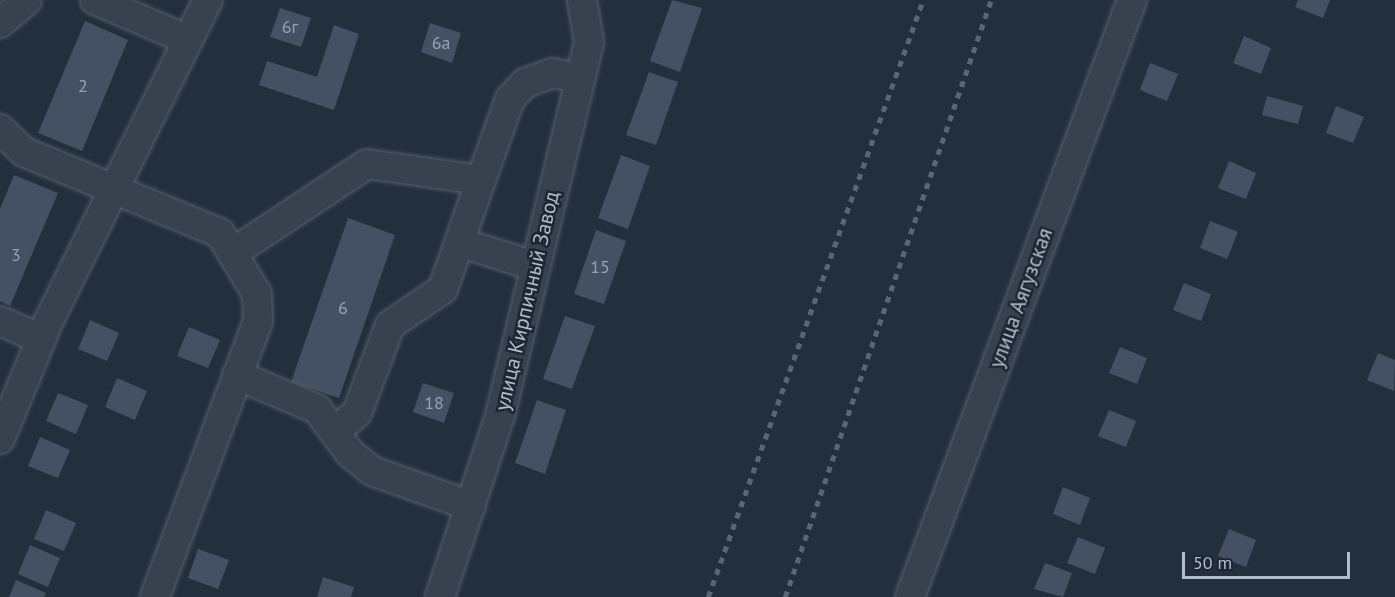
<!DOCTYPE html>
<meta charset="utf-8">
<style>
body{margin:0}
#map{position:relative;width:1395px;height:597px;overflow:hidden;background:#242f3e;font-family:"PT Sans",sans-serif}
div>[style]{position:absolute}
.building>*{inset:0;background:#455162}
.roads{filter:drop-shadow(0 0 2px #565f6c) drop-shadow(0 0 2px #565f6c)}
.minor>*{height:28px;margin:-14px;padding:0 14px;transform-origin:14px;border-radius:14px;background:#38414e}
.rail>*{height:4.5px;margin-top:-2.25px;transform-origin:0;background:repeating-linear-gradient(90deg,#5a6575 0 6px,transparent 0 12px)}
span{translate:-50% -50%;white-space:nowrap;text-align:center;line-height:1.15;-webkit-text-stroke:5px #1d2633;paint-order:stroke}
.number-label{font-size:18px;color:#98a1af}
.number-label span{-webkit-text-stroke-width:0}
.street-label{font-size:21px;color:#b4bcc9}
.scale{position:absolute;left:1182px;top:552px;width:168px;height:27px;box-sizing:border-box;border:3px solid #b4bcc9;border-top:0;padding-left:8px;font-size:18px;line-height:21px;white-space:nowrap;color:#b4bcc9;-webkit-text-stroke:4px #1d2633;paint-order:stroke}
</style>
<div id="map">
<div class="building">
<i style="clip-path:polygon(672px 0,702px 8px,680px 72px,650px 61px)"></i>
<i style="clip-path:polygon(1298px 0,1330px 0,1323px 18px,1295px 7px)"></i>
<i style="clip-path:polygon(280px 8px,311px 18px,301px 47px,270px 37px)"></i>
<i style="clip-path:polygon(85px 21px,128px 40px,82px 151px,38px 133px)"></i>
<i style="clip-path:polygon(430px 23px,461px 33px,452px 63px,421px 52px)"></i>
<i style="clip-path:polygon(334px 25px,359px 34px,334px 110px,259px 85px,267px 61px,317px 77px)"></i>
<i style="clip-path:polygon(1244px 36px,1271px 48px,1261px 74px,1233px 63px)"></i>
<i style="clip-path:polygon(1150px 63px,1178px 74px,1167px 101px,1140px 90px)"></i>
<i style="clip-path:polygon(649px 72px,678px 82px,656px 145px,626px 135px)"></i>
<i style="clip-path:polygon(1267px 96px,1303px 106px,1298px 124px,1262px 115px)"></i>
<i style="clip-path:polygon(1336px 106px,1364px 117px,1353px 143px,1326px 133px)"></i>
<i style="clip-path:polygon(621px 155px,650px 166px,628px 229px,598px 218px)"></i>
<i style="clip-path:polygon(1229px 161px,1256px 173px,1246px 199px,1218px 188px)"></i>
<i style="clip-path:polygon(14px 175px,58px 193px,10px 306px,0 301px,0 209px)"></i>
<i style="clip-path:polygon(348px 218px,395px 235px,339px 398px,291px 382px)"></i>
<i style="clip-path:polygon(1210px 221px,1238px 232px,1227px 259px,1200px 248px)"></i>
<i style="clip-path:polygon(596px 230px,626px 241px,604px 304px,574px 294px)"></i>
<i style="clip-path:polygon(1184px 283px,1211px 294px,1201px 321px,1173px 310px)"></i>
<i style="clip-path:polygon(565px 316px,595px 326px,572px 389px,543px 379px)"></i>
<i style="clip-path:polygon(90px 320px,119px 333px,107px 361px,78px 349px)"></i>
<i style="clip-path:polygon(189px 327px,220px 340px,208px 368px,177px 356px)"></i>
<i style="clip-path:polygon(1120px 347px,1147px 358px,1137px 384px,1109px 373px)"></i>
<i style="clip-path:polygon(1378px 353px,1395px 360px,1394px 391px,1367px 380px)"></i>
<i style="clip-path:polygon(117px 378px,147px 391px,135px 420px,105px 407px)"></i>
<i style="clip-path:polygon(423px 383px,454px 393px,444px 423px,413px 412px)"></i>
<i style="clip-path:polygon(58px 393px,88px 405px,76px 434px,46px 421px)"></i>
<i style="clip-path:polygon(537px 400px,566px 410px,545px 474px,515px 463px)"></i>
<i style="clip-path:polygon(1109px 410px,1136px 421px,1126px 447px,1098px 436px)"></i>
<i style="clip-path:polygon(40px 437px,70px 450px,58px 478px,28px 466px)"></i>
<i style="clip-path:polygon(1063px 487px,1090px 498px,1080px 525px,1053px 514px)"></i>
<i style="clip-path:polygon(46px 510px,76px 523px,64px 551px,34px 539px)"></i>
<i style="clip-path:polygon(1229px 529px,1256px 540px,1246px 567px,1218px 556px)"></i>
<i style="clip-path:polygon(1078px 537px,1105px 548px,1095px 574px,1067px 563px)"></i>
<i style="clip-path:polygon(30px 545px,60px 558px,48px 587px,18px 574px)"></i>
<i style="clip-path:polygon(198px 549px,229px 560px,218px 589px,188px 578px)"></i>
<i style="clip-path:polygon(1045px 563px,1072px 573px,1063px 597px,1034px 589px)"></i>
<i style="clip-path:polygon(323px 577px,354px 587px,351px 597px,317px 597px)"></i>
<i style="clip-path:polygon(16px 580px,46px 593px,44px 597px,9px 597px)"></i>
</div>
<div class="roads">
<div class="minor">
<i style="left:95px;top:0;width:101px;rotate:23.3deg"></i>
<i style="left:0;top:23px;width:35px;rotate:-40deg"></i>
<i style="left:0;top:129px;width:33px;rotate:44deg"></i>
<i style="left:24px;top:152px;width:212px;rotate:22.5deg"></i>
<i style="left:220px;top:233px;width:71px;rotate:58.8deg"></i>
<i style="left:257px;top:294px;width:27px;rotate:88deg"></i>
<i style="left:258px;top:321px;width:295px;rotate:110.5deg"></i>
<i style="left:462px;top:243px;width:77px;rotate:17.5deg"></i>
<i style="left:234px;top:252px;width:159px;rotate:-33.5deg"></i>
<i style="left:367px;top:164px;width:115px;rotate:8deg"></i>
<i style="left:481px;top:180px;width:86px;rotate:-70.3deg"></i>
<i style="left:510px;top:99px;width:22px;rotate:-47deg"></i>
<i style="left:525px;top:83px;width:29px;rotate:-20deg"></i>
<i style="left:552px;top:73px;width:29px;rotate:10deg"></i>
<i style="left:0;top:321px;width:45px;rotate:23.7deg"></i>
<i style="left:237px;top:375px;width:87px;rotate:23deg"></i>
<i style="left:317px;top:409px;width:55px;rotate:53.1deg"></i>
<i style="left:350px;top:453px;width:28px;rotate:39deg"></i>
<i style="left:372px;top:471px;width:105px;rotate:19.5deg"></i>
<i style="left:335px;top:431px;width:28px;rotate:-39deg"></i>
<i style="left:357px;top:413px;width:94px;rotate:-69.4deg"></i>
<i style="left:390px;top:325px;width:64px;rotate:-34.2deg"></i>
<i style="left:443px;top:289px;width:115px;rotate:-70.8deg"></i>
<i style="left:0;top:439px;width:129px;rotate:-67.6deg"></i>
<i style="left:49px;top:320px;width:357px;rotate:-63.6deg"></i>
<i style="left:440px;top:597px;width:191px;rotate:-71.7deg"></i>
<i style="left:500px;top:416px;width:384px;rotate:-76.6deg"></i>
<i style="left:589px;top:42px;width:43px;rotate:-99.5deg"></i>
<i style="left:910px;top:597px;width:637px;rotate:-69.6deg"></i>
</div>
</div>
<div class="rail">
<i style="left:708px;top:597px;width:635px;rotate:-70.19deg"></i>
<i style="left:785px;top:597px;width:632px;rotate:-70.96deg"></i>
</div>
<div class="number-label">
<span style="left:290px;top:27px">6г</span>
<span style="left:441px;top:43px">6а</span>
<span style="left:83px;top:86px">2</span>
<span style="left:16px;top:255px">3</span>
<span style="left:600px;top:267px">15</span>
<span style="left:343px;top:308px">6</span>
<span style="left:434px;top:403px">18</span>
</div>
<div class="street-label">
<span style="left:1021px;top:298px;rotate:-70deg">улица Аягузская</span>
<span style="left:527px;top:301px;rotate:-77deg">улица Кирпичный Завод</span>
</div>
<div class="scale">50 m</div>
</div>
